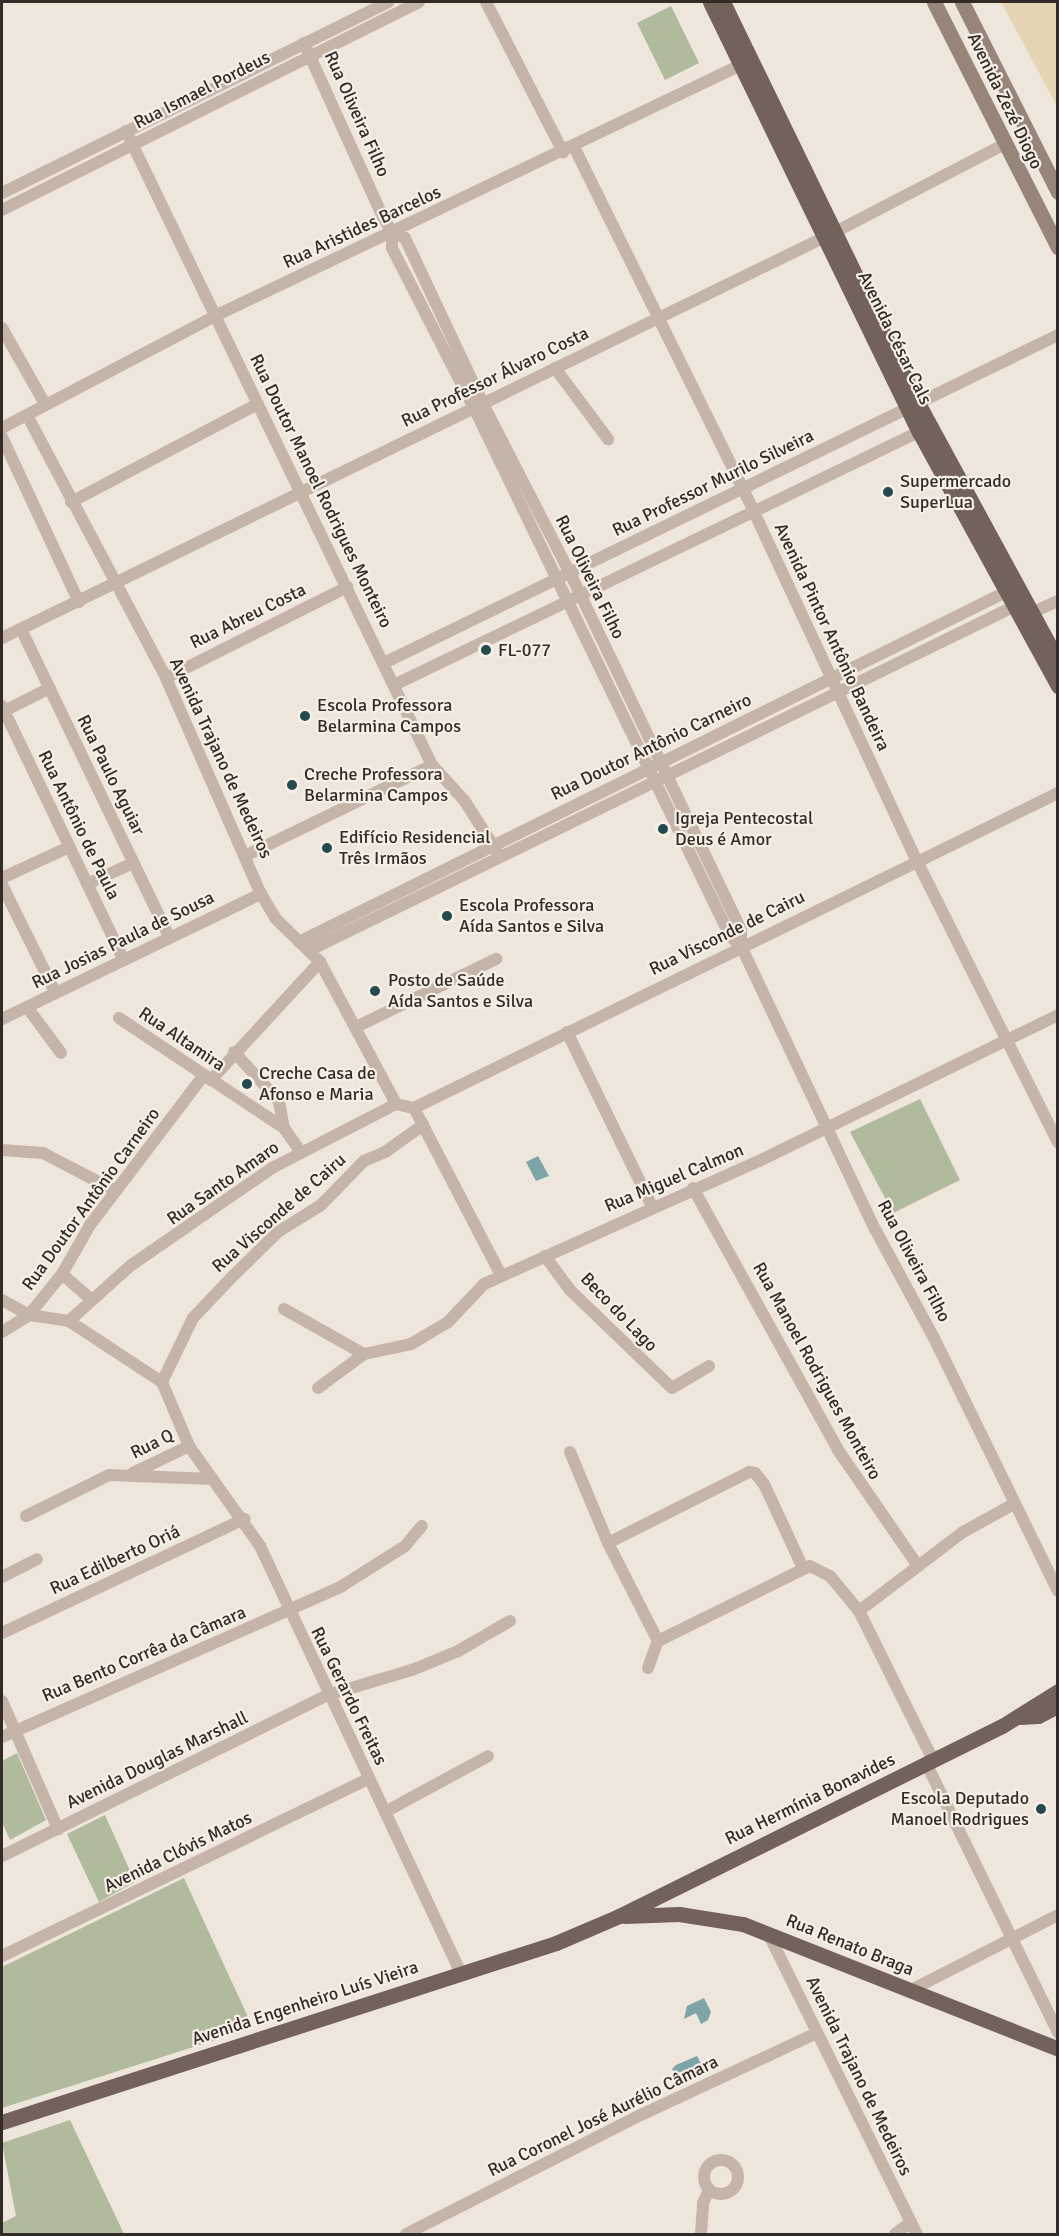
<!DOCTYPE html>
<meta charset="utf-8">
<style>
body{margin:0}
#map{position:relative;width:1059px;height:2236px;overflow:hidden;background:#eee5db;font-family:Signika,sans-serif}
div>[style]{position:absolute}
.green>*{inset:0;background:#b0bb9d}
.sand>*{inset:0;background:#e5d5b5}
.water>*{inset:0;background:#7da5a7}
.minor>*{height:12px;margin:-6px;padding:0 6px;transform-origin:6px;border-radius:6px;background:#c4b5a8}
.minor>.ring{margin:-6px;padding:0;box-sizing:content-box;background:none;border:12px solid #c4b5a8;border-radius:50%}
.secondary>*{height:15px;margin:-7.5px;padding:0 7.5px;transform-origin:7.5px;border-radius:7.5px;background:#97857a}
.primary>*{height:15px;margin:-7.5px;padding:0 7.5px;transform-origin:7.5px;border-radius:7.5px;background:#72625a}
.dots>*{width:16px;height:16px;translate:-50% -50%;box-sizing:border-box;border:3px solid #f6efe6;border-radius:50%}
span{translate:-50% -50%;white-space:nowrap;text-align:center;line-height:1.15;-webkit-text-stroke:4.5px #f6efe6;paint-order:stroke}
.street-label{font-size:18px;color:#322b27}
.poi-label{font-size:18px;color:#322b27}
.left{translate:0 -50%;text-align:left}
.right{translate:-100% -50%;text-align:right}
.frame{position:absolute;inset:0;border:3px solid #322b27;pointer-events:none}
</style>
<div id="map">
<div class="green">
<i style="clip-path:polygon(671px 6px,699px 63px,665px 80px,637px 23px)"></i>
<i style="clip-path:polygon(920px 1099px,960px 1180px,893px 1213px,850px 1132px)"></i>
<i style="clip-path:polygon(17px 1753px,46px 1820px,10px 1840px,2px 1822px,2px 1761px)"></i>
<i style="clip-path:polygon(105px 1815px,135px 1882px,99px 1902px,67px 1834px)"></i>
<i style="clip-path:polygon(184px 1878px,253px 2028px,2px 2108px,2px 1967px)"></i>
<i style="clip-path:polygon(70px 2120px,124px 2234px,2px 2234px,2px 2223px,16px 2216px,2px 2143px)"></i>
</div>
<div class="sand">
<i style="clip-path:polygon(1001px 2px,1057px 2px,1057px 106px)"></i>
</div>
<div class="water">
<i style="clip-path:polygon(538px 1156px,549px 1176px,536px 1181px,526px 1162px)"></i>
<i style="clip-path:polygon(704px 1998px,711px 2012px,708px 2020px,701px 2024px,696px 2013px,684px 2019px,687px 2006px)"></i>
<i style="clip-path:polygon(697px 2056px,702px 2066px,682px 2078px,676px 2077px,672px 2069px,676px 2065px)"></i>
</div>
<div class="minor">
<i style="left:486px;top:2px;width:169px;rotate:62.8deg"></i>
<i style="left:304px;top:43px;width:191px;rotate:65.6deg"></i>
<i style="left:383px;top:217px;width:17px;rotate:59deg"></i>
<i style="left:392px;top:232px;width:14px;rotate:25deg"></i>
<i style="left:405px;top:238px;width:181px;rotate:64.8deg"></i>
<i style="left:482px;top:402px;width:192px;rotate:62.8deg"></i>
<i style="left:570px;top:573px;width:396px;rotate:64.4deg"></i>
<i style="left:741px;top:930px;width:16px;rotate:90deg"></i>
<i style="left:741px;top:946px;width:313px;rotate:64.7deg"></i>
<i style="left:875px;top:1229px;width:124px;rotate:61.6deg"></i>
<i style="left:934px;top:1338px;width:282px;rotate:63.9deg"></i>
<i style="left:126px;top:131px;width:704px;rotate:64.24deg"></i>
<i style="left:432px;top:765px;width:47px;rotate:47.6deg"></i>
<i style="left:464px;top:800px;width:65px;rotate:57.5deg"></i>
<i style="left:574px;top:147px;width:407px;rotate:63.7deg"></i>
<i style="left:754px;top:512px;width:385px;rotate:65deg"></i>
<i style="left:917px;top:861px;width:315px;rotate:63.4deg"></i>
<i style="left:2px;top:193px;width:431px;rotate:-26.3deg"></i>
<i style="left:2px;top:210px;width:466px;rotate:-26.5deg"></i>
<i style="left:392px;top:232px;width:16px;rotate:90deg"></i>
<i style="left:392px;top:248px;width:178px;rotate:62.9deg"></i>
<i style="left:473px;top:406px;width:589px;rotate:64.13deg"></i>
<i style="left:730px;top:936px;width:15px;rotate:42deg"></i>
<i style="left:2px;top:328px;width:87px;rotate:60.5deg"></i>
<i style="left:555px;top:368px;width:89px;rotate:53.3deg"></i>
<i style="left:27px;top:415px;width:297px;rotate:62.1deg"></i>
<i style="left:166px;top:678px;width:236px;rotate:66.3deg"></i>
<i style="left:261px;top:894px;width:29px;rotate:59deg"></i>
<i style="left:276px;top:919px;width:62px;rotate:44.3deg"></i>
<i style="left:320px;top:962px;width:161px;rotate:61.8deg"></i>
<i style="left:2px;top:428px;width:243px;rotate:-27.7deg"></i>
<i style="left:217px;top:315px;width:581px;rotate:-25.51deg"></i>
<i style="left:2px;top:437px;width:182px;rotate:65deg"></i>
<i style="left:71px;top:502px;width:211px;rotate:-27.7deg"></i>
<i style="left:1031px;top:613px;width:30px;rotate:-24deg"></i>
<i style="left:21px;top:629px;width:342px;rotate:64.3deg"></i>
<i style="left:2px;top:638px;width:927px;rotate:-25.98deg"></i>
<i style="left:835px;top:232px;width:189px;rotate:-27.4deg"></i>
<i style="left:384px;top:663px;width:750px;rotate:-25.95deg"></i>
<i style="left:166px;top:678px;width:203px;rotate:-26.7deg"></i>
<i style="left:394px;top:685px;width:589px;rotate:-25.74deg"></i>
<i style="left:2px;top:706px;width:280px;rotate:64.4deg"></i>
<i style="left:4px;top:711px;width:51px;rotate:-26.6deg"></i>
<i style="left:247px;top:855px;width:206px;rotate:-25.9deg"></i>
<i style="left:2px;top:878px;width:74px;rotate:-24.8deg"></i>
<i style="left:87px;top:884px;width:51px;rotate:-24.5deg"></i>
<i style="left:2px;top:885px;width:119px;rotate:63.6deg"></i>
<i style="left:299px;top:942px;width:798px;rotate:-26.34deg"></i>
<i style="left:310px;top:950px;width:791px;rotate:-26.01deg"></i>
<i style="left:27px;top:1007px;width:57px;rotate:53.5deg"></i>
<i style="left:119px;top:1018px;width:198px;rotate:33.7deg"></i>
<i style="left:2px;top:1019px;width:288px;rotate:-25.8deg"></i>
<i style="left:356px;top:1027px;width:156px;rotate:-25.9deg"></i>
<i style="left:567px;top:1032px;width:194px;rotate:64deg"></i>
<i style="left:234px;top:1052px;width:67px;rotate:47.4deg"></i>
<i style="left:279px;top:1101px;width:27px;rotate:80deg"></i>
<i style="left:284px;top:1128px;width:28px;rotate:55deg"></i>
<i style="left:211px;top:1080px;width:161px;rotate:-47.3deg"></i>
<i style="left:414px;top:1108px;width:717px;rotate:-26.06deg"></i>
<i style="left:414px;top:1108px;width:188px;rotate:62.5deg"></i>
<i style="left:2px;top:1150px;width:41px;rotate:4.2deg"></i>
<i style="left:43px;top:1153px;width:82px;rotate:27.5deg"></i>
<i style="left:693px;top:1188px;width:299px;rotate:61deg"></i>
<i style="left:838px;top:1450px;width:141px;rotate:55.4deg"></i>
<i style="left:545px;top:1256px;width:42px;rotate:53.7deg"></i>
<i style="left:570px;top:1290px;width:141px;rotate:43.9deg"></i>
<i style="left:672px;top:1388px;width:43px;rotate:-30.7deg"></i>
<i style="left:62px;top:1274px;width:38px;rotate:41deg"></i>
<i style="left:2px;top:1300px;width:31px;rotate:29deg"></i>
<i style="left:29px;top:1315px;width:40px;rotate:8.5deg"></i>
<i style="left:69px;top:1321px;width:111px;rotate:33.3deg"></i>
<i style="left:162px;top:1382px;width:69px;rotate:67.1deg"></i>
<i style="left:189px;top:1446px;width:123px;rotate:54.6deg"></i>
<i style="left:260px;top:1546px;width:472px;rotate:64.8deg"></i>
<i style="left:284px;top:1309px;width:92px;rotate:29.4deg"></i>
<i style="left:69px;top:1321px;width:82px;rotate:-42deg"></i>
<i style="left:130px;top:1266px;width:173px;rotate:-34.6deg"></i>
<i style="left:272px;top:1168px;width:140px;rotate:-27.3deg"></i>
<i style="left:396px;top:1104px;width:18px;rotate:13deg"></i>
<i style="left:2px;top:1332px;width:32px;rotate:-32deg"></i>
<i style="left:29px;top:1315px;width:53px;rotate:-51.2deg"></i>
<i style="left:62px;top:1274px;width:56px;rotate:-60.3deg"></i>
<i style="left:90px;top:1225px;width:187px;rotate:-52.8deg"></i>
<i style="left:162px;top:1382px;width:71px;rotate:-64.2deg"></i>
<i style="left:193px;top:1318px;width:55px;rotate:-46.5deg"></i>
<i style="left:231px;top:1278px;width:66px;rotate:-44.4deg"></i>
<i style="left:278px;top:1232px;width:51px;rotate:-32.1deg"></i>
<i style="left:321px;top:1205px;width:62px;rotate:-45.7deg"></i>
<i style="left:364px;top:1161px;width:23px;rotate:-23deg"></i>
<i style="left:385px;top:1152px;width:47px;rotate:-35.4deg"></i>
<i style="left:318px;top:1388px;width:57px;rotate:-36.5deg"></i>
<i style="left:364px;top:1354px;width:48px;rotate:-12deg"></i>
<i style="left:411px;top:1344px;width:43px;rotate:-30.7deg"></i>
<i style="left:448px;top:1322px;width:52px;rotate:-46.5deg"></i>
<i style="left:484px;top:1284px;width:301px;rotate:-24.1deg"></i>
<i style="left:759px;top:1161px;width:333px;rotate:-26deg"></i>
<i style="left:570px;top:1452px;width:99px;rotate:67.3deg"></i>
<i style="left:608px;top:1543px;width:110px;rotate:63deg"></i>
<i style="left:133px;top:1473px;width:62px;rotate:-25.7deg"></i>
<i style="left:26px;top:1516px;width:93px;rotate:-26.3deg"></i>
<i style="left:109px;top:1475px;width:104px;rotate:2.2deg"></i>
<i style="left:608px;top:1543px;width:158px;rotate:-26.7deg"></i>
<i style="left:749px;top:1472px;width:6px;rotate:9deg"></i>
<i style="left:755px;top:1473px;width:14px;rotate:51deg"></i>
<i style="left:764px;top:1484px;width:93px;rotate:65.1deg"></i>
<i style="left:2px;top:1577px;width:39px;rotate:-27deg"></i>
<i style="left:859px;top:1611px;width:131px;rotate:-37.2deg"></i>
<i style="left:963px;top:1532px;width:58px;rotate:-28.8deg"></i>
<i style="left:2px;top:1633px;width:268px;rotate:-25.2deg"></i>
<i style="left:648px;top:1668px;width:29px;rotate:-70deg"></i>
<i style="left:658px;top:1641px;width:169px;rotate:-26.3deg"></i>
<i style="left:810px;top:1566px;width:22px;rotate:27deg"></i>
<i style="left:830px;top:1576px;width:45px;rotate:50.4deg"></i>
<i style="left:859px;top:1611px;width:166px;rotate:63.6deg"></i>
<i style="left:2px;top:1701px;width:140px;rotate:66.4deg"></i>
<i style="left:2px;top:1737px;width:372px;rotate:-23.9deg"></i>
<i style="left:342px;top:1586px;width:75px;rotate:-32.4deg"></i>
<i style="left:405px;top:1546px;width:26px;rotate:-50deg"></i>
<i style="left:926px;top:1763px;width:301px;rotate:63.9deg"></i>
<i style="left:385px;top:1812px;width:117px;rotate:-28.5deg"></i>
<i style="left:2px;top:1856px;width:364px;rotate:-26.3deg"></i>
<i style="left:328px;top:1695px;width:88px;rotate:-16.6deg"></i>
<i style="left:412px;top:1670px;width:50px;rotate:-22.4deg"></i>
<i style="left:458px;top:1651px;width:60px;rotate:-30deg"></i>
<i style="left:768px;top:1933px;width:336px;rotate:63.7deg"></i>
<i style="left:2px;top:1956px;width:407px;rotate:-25.8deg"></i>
<i style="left:909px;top:1991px;width:167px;rotate:-27deg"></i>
<i class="ring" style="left:704px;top:2160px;width:22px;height:22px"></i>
<i style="left:406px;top:2234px;width:266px;rotate:-26.9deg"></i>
<i style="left:643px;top:2114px;width:192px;rotate:-25deg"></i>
<i style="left:701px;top:2234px;width:31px;rotate:-86deg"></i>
<i style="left:703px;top:2203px;width:14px;rotate:-65deg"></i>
<i style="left:895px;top:2234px;width:20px;rotate:-37deg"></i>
</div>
<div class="secondary">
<i style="left:934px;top:2px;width:275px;rotate:63.2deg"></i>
<i style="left:962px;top:2px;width:213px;rotate:63.2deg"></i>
</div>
<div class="primary">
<i style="left:710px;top:2px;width:478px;rotate:64.1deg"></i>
<i style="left:919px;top:432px;width:290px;rotate:61.3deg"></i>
<i style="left:723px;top:2px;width:446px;rotate:64.1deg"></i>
<i style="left:918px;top:403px;width:294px;rotate:61.5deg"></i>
<i style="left:1020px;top:1717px;width:18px;rotate:-3deg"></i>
<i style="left:1038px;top:1716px;width:22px;rotate:-27deg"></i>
<i style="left:625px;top:1916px;width:54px;rotate:-2.1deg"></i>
<i style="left:679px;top:1914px;width:65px;rotate:8.9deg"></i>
<i style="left:743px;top:1924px;width:339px;rotate:21.6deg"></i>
<i style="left:2px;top:2122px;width:582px;rotate:-17.91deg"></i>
<i style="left:556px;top:1943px;width:69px;rotate:-23.2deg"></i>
<i style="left:619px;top:1916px;width:428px;rotate:-26.4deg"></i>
<i style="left:1002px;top:1726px;width:66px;rotate:-32deg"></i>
</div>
<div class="dots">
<i style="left:888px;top:492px;background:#234a4e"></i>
<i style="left:486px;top:650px;background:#234a4e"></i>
<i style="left:305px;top:716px;background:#234a4e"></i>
<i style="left:292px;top:785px;background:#234a4e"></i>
<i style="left:663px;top:829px;background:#234a4e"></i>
<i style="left:327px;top:848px;background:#234a4e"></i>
<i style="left:447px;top:916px;background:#234a4e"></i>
<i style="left:375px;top:991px;background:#234a4e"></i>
<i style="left:247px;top:1084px;background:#234a4e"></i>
<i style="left:1041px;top:1809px;background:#234a4e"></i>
</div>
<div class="street-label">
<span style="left:202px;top:90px;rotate:-27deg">Rua Ismael Pordeus</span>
<span style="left:1005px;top:101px;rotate:64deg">Avenida Zezé Diogo</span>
<span style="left:357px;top:114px;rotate:66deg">Rua Oliveira Filho</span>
<span style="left:362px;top:227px;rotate:-25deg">Rua Aristides Barcelos</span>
<span style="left:895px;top:338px;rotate:64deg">Avenida César Cals</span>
<span style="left:495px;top:377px;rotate:-26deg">Rua Professor Álvaro Costa</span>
<span style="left:713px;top:483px;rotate:-26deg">Rua Professor Murilo Silveira</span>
<span style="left:321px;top:491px;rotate:64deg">Rua Doutor Manoel Rodrigues Monteiro</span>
<span style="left:590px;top:577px;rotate:64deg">Rua Oliveira Filho</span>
<span style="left:248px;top:616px;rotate:-26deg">Rua Abreu Costa</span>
<span style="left:832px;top:637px;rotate:65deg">Avenida Pintor Antônio Bandeira</span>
<span style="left:651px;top:747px;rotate:-26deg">Rua Doutor Antônio Carneiro</span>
<span style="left:221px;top:758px;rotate:65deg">Avenida Trajano de Medeiros</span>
<span style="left:111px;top:775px;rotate:64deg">Rua Paulo Aguiar</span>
<span style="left:79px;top:825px;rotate:64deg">Rua Antônio de Paula</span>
<span style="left:727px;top:933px;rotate:-26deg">Rua Visconde de Cairu</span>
<span style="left:123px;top:940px;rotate:-26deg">Rua Josias Paula de Sousa</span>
<span style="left:182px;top:1039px;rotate:34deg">Rua Altamira</span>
<span style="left:674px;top:1178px;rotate:-23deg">Rua Miguel Calmon</span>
<span style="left:223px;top:1183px;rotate:-35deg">Rua Santo Amaro</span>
<span style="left:91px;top:1199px;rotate:-54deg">Rua Doutor Antônio Carneiro</span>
<span style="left:279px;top:1213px;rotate:-41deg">Rua Visconde de Cairu</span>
<span style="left:914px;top:1261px;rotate:62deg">Rua Oliveira Filho</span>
<span style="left:619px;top:1312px;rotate:46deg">Beco do Lago</span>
<span style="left:817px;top:1371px;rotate:61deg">Rua Manoel Rodrigues Monteiro</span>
<span style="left:152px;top:1444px;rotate:-26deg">Rua Q</span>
<span style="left:115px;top:1560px;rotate:-25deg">Rua Edilberto Oriá</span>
<span style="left:144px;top:1654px;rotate:-23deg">Rua Bento Corrêa da Câmara</span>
<span style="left:349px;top:1696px;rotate:64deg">Rua Gerardo Freitas</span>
<span style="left:157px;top:1760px;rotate:-26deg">Avenida Douglas Marshall</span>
<span style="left:810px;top:1799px;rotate:-26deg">Rua Hermínia Bonavides</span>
<span style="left:178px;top:1852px;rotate:-26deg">Avenida Clóvis Matos</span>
<span style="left:850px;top:1945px;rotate:22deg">Rua Renato Braga</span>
<span style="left:305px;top:2003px;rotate:-18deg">Avenida Engenheiro Luís Vieira</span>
<span style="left:859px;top:2076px;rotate:64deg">Avenida Trajano de Medeiros</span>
<span style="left:603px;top:2116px;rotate:-26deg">Rua Coronel José Aurélio Câmara</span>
</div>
<div class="poi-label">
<span class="left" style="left:900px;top:492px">Supermercado<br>SuperLua</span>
<span class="left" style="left:498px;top:650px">FL-077</span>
<span class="left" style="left:317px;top:716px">Escola Professora<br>Belarmina Campos</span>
<span class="left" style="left:304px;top:785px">Creche Professora<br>Belarmina Campos</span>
<span class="left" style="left:675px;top:829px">Igreja Pentecostal<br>Deus é Amor</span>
<span class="left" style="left:339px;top:848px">Edifício Residencial<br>Três Irmãos</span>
<span class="left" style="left:459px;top:916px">Escola Professora<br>Aída Santos e Silva</span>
<span class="left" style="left:388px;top:991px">Posto de Saúde<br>Aída Santos e Silva</span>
<span class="left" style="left:259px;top:1084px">Creche Casa de<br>Afonso e Maria</span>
<span class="right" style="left:1029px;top:1809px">Escola Deputado<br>Manoel Rodrigues</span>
</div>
<div class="frame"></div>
</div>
